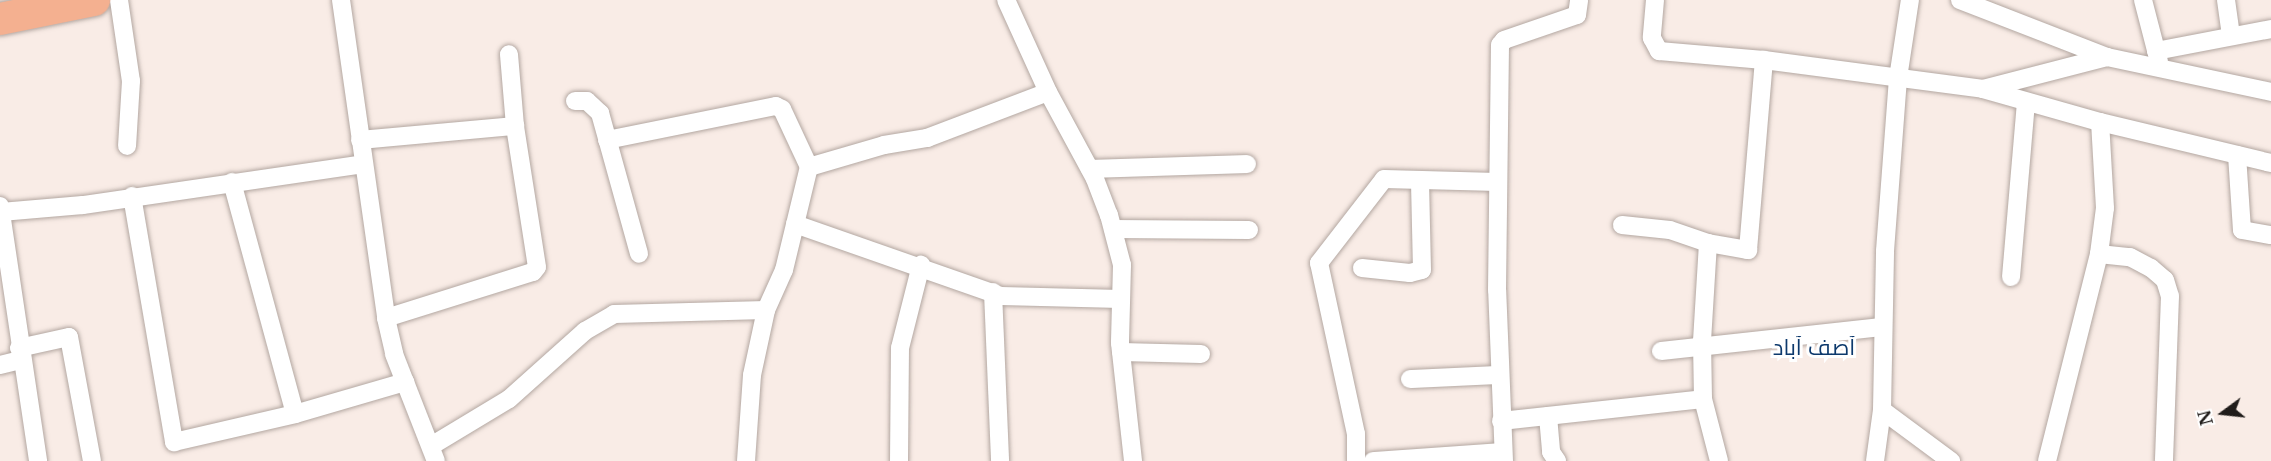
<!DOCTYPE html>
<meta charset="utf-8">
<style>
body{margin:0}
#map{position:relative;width:2271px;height:461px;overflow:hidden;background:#f9ece6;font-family:"Libre Baskerville",Cairo,serif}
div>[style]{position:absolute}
.roads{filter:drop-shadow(0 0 2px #b3a7a1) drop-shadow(0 0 2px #b3a7a1)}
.minor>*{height:18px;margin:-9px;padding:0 9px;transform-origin:9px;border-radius:9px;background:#fff}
.trunk>*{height:32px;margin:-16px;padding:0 16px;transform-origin:16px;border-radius:16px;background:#f4b090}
span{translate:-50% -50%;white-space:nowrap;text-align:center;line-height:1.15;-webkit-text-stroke:6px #fff;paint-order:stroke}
.quarter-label{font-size:22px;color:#0d396c}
.north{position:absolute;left:2193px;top:383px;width:60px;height:60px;-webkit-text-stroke:4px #fff;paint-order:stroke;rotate:255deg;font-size:16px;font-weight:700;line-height:24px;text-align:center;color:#201c1a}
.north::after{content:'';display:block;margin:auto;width:21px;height:27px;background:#201c1a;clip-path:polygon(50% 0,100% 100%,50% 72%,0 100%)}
</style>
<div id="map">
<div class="roads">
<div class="minor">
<i style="left:119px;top:0;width:82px;rotate:81.6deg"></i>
<i style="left:131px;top:81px;width:65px;rotate:93.5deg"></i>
<i style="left:341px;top:0;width:321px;rotate:81.9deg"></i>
<i style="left:386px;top:318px;width:37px;rotate:77deg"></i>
<i style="left:394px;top:354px;width:115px;rotate:68.6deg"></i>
<i style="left:1655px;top:0;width:38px;rotate:95deg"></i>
<i style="left:1652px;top:38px;width:15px;rotate:62deg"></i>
<i style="left:1659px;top:51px;width:105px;rotate:4.9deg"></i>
<i style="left:1764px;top:60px;width:221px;rotate:7.5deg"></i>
<i style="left:1983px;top:89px;width:128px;rotate:-14.5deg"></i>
<i style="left:1960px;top:0;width:158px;rotate:21.2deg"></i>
<i style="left:2107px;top:57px;width:168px;rotate:12deg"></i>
<i style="left:2143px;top:0;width:64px;rotate:75.5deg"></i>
<i style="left:2226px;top:0;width:35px;rotate:82deg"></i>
<i style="left:2156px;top:51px;width:117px;rotate:-10.8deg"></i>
<i style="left:1983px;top:89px;width:122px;rotate:15.8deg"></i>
<i style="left:2100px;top:122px;width:176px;rotate:13.5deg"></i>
<i style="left:1048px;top:92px;width:99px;rotate:61.6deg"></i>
<i style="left:1095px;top:179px;width:39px;rotate:69deg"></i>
<i style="left:1109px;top:215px;width:52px;rotate:75.4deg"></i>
<i style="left:1122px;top:265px;width:78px;rotate:91.5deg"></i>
<i style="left:1120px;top:343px;width:119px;rotate:83.7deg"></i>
<i style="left:575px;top:101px;width:12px"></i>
<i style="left:587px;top:101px;width:18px;rotate:43deg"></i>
<i style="left:600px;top:113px;width:146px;rotate:74.5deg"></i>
<i style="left:360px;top:140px;width:156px;rotate:-5.2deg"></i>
<i style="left:607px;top:140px;width:172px;rotate:-11.4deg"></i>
<i style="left:776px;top:106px;width:7px;rotate:27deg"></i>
<i style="left:782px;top:109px;width:64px;rotate:65deg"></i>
<i style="left:2237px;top:155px;width:75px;rotate:86.2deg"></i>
<i style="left:2242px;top:230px;width:29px;rotate:10deg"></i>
<i style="left:1090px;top:169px;width:157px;rotate:-1.8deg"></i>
<i style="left:232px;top:182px;width:240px;rotate:74.8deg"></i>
<i style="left:132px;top:196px;width:250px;rotate:80.3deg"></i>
<i style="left:174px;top:442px;width:124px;rotate:-13deg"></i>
<i style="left:295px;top:414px;width:115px;rotate:-16.2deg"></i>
<i style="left:0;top:206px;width:258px;rotate:81.5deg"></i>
<i style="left:1px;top:212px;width:82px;rotate:-4.9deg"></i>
<i style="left:83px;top:205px;width:283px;rotate:-8.3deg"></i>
<i style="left:795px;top:224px;width:218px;rotate:19.3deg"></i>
<i style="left:1001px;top:296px;width:120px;rotate:1.4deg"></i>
<i style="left:1622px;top:225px;width:48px;rotate:5.9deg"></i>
<i style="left:1670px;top:230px;width:40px;rotate:18.9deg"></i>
<i style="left:1708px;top:243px;width:41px;rotate:9.9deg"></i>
<i style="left:1748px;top:250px;width:191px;rotate:-85.2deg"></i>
<i style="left:1113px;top:229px;width:136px;rotate:0.4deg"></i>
<i style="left:1708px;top:243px;width:98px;rotate:93.5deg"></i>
<i style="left:1702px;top:341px;width:58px;rotate:89deg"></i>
<i style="left:1703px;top:399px;width:64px;rotate:75.5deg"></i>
<i style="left:2099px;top:254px;width:31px;rotate:6deg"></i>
<i style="left:2130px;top:257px;width:24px;rotate:28deg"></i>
<i style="left:2151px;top:268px;width:18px;rotate:41deg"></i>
<i style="left:2165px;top:280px;width:17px;rotate:73deg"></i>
<i style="left:2170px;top:296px;width:165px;rotate:92.1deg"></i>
<i style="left:1362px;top:268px;width:48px;rotate:5.9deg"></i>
<i style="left:1410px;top:273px;width:12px;rotate:-14deg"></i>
<i style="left:1422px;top:270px;width:90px;rotate:-91.3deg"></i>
<i style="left:2011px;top:277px;width:175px;rotate:-85.1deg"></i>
<i style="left:993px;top:292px;width:169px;rotate:87.6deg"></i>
<i style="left:386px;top:318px;width:154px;rotate:-17.4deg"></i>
<i style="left:533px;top:272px;width:6px;rotate:-51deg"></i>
<i style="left:537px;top:267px;width:143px;rotate:-98.9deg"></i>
<i style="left:515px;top:126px;width:72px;rotate:-94.8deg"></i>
<i style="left:19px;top:348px;width:51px;rotate:-12.4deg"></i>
<i style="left:69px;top:337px;width:126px;rotate:79.5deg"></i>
<i style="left:1661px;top:351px;width:222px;rotate:-6.2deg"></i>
<i style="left:1121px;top:352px;width:80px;rotate:1.4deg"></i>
<i style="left:0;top:365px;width:21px;rotate:-14deg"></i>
<i style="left:1410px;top:379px;width:89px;rotate:-2.6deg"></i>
<i style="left:1882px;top:410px;width:86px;rotate:36.5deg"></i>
<i style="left:1548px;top:416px;width:36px;rotate:85deg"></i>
<i style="left:1551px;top:452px;width:11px;rotate:56deg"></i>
<i style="left:1501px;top:421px;width:203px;rotate:-6.2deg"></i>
<i style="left:431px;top:446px;width:91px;rotate:-31.1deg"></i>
<i style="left:509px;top:399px;width:102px;rotate:-41.8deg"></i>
<i style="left:585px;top:331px;width:34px;rotate:-30deg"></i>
<i style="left:614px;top:314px;width:152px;rotate:-1.5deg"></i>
<i style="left:766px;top:310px;width:44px;rotate:-65.8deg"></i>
<i style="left:784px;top:270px;width:106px;rotate:-76.4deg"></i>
<i style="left:809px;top:167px;width:78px;rotate:-16.3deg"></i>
<i style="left:884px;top:145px;width:44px;rotate:-9.2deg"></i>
<i style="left:927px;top:138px;width:129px;rotate:-20.8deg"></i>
<i style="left:1048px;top:92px;width:101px;rotate:-114.5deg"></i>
<i style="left:746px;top:461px;width:86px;rotate:-86deg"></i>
<i style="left:752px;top:375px;width:66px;rotate:-77.8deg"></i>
<i style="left:899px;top:461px;width:113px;rotate:-89.5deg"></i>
<i style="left:900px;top:348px;width:86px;rotate:-75.8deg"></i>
<i style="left:1356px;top:461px;width:27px;rotate:-90deg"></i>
<i style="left:1356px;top:434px;width:175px;rotate:-102.2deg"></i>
<i style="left:1319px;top:263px;width:106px;rotate:-52.3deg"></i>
<i style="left:1384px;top:179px;width:114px;rotate:1.5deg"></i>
<i style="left:1373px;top:461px;width:128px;rotate:-4deg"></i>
<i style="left:1504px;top:461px;width:171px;rotate:-92.3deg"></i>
<i style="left:1497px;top:290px;width:245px;rotate:-89.3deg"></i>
<i style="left:1500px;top:45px;width:6px;rotate:-51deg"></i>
<i style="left:1504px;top:40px;width:77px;rotate:-18.9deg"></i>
<i style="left:1577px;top:15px;width:15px;rotate:-82deg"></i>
<i style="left:1875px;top:461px;width:51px;rotate:-82.2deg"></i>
<i style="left:1882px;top:410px;width:159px;rotate:-88.9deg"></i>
<i style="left:1885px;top:251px;width:173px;rotate:-85.7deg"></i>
<i style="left:1898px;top:78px;width:79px;rotate:-81.3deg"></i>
<i style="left:2047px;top:461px;width:213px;rotate:-75.9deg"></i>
<i style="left:2099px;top:254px;width:46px;rotate:-82.6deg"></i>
<i style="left:2105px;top:208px;width:86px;rotate:-93.3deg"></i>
</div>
<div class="trunk">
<i style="left:0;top:19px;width:96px;rotate:-11.4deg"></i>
</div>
</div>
<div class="quarter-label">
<span style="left:1814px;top:348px">آصف آباد</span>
</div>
<div class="north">N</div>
</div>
